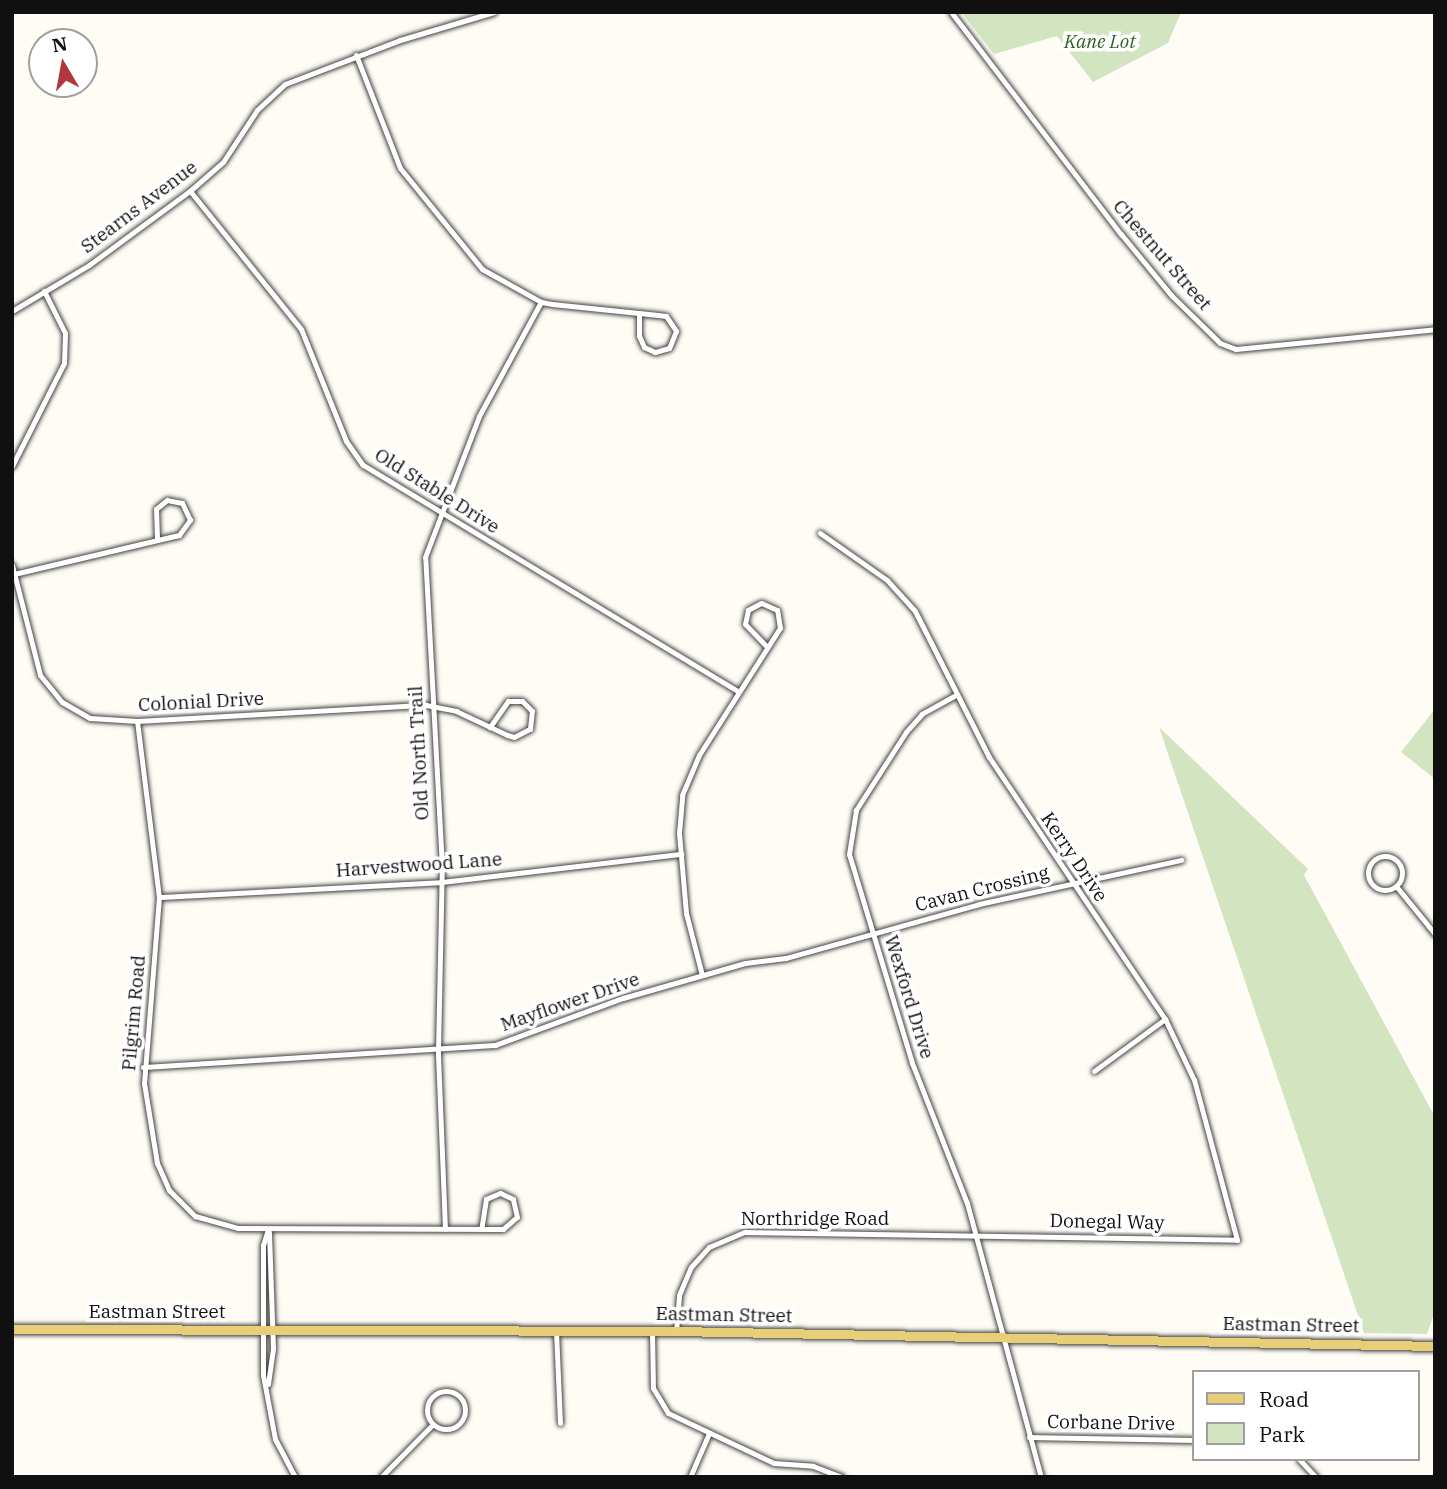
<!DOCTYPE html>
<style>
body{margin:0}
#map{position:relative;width:1447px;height:1489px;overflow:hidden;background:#fefcf4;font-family:"IBM Plex Serif",serif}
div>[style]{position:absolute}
.green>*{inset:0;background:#d3e5c0}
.roads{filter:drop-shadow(0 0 2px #434343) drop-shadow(0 0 2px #434343)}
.street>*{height:5px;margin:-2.5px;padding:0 2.5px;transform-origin:2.5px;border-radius:2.5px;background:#fff}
.street>.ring{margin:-2.5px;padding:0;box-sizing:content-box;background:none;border:5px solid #fff;border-radius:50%}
.primary>*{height:9px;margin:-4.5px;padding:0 4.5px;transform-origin:4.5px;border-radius:4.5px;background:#e9ce78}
span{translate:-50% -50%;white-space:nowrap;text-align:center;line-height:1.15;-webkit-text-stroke:7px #fff;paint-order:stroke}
.park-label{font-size:19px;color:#326127;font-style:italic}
.street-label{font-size:19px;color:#101010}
.frame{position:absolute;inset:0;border:14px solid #101010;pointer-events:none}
.legend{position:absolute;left:1192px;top:1370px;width:228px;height:91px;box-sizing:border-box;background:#fff;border:2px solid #9f9f9f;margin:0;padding:9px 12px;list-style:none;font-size:21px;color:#101010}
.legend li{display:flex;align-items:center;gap:14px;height:35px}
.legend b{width:35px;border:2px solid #9f9f9f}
.north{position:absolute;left:28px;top:28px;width:70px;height:70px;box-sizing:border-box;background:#fff;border:2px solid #9f9f9f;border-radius:50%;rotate:350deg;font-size:19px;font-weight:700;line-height:28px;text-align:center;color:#101010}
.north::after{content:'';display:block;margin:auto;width:24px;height:32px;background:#b0373c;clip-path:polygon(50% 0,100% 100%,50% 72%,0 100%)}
</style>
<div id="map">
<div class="green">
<i style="clip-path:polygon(961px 12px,1181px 12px,1168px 43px,1093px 82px,1057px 36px,994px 54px)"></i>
<i style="clip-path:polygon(1435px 709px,1435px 779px,1401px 752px)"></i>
<i style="clip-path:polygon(1159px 727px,1308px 869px,1304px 875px,1435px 1117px,1435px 1311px,1427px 1334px,1364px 1333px)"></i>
</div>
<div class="roads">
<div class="street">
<i style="left:951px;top:12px;width:280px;rotate:52.6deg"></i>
<i style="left:1121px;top:234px;width:80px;rotate:50.6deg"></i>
<i style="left:1172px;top:296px;width:67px;rotate:44.4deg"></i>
<i style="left:1220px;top:343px;width:17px;rotate:21deg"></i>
<i style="left:1236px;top:349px;width:200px;rotate:-5.7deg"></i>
<i style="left:356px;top:55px;width:121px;rotate:68.7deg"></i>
<i style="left:400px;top:168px;width:130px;rotate:50.9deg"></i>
<i style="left:482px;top:269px;width:68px;rotate:29.2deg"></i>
<i style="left:541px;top:302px;width:11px;rotate:10deg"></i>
<i style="left:552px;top:304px;width:87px;rotate:5.9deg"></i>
<i style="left:639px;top:313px;width:19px;rotate:6deg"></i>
<i style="left:658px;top:315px;width:8px;rotate:7deg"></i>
<i style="left:666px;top:316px;width:18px;rotate:56deg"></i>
<i style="left:676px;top:331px;width:18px;rotate:112deg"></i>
<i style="left:669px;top:348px;width:15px;rotate:164deg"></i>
<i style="left:655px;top:352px;width:12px;rotate:-156deg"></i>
<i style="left:644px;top:347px;width:12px;rotate:-114deg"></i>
<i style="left:639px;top:336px;width:23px;rotate:-90deg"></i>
<i style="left:190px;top:191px;width:177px;rotate:51.2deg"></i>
<i style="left:301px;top:329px;width:121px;rotate:68.1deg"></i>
<i style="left:346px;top:441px;width:29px;rotate:55deg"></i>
<i style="left:363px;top:465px;width:438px;rotate:31.1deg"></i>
<i style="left:12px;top:311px;width:90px;rotate:-30.9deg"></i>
<i style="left:89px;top:265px;width:127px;rotate:-36.3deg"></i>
<i style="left:191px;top:190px;width:43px;rotate:-41.2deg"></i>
<i style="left:223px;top:162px;width:62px;rotate:-56.8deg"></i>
<i style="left:257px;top:110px;width:38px;rotate:-43deg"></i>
<i style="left:285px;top:84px;width:123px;rotate:-20.9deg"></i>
<i style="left:400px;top:40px;width:98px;rotate:-16.6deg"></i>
<i style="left:12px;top:466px;width:115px;rotate:-63.2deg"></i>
<i style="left:64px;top:363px;width:30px;rotate:-88deg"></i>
<i style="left:65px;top:333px;width:47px;rotate:-116.6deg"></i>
<i style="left:12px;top:565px;width:114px;rotate:75.7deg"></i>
<i style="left:40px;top:675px;width:35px;rotate:51deg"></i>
<i style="left:62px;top:702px;width:32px;rotate:30deg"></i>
<i style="left:90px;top:718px;width:47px;rotate:3.7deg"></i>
<i style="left:137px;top:721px;width:289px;rotate:-3.2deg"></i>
<i style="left:426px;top:705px;width:31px;rotate:11deg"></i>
<i style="left:456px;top:711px;width:56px;rotate:25.2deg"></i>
<i style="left:507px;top:735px;width:7px;rotate:16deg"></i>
<i style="left:514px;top:737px;width:18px;rotate:-27deg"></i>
<i style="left:530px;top:729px;width:18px;rotate:-84deg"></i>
<i style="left:532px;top:711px;width:14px;rotate:-135deg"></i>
<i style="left:522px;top:701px;width:14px;rotate:180deg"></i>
<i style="left:508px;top:701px;width:32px;rotate:125deg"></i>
<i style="left:14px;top:574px;width:165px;rotate:-13.3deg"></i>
<i style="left:175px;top:536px;width:4px;rotate:-14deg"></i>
<i style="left:179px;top:535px;width:19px;rotate:-54deg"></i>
<i style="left:190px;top:520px;width:19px;rotate:-115deg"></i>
<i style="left:182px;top:503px;width:15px;rotate:-169deg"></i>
<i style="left:167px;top:500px;width:14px;rotate:141deg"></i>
<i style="left:156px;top:509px;width:31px;rotate:88deg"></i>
<i style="left:954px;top:696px;width:37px;rotate:151deg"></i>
<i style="left:922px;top:714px;width:24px;rotate:132deg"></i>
<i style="left:906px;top:732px;width:93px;rotate:122.7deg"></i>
<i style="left:856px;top:810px;width:45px;rotate:99deg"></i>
<i style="left:849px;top:854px;width:218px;rotate:73.2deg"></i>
<i style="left:912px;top:1063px;width:150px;rotate:68.6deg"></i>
<i style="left:967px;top:1203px;width:284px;rotate:74.9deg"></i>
<i style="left:137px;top:721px;width:177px;rotate:82.9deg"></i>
<i style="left:159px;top:897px;width:187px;rotate:94.6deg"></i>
<i style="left:144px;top:1083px;width:81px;rotate:80.8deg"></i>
<i style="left:157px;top:1163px;width:30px;rotate:66deg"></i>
<i style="left:169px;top:1190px;width:37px;rotate:45deg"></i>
<i style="left:195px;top:1216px;width:45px;rotate:15.6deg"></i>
<i style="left:238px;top:1228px;width:261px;rotate:0.2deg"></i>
<i style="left:499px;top:1229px;width:4px"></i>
<i style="left:503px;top:1229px;width:18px;rotate:-41deg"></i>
<i style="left:517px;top:1217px;width:18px;rotate:-103deg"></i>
<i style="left:513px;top:1199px;width:14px;rotate:-155deg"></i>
<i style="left:500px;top:1193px;width:15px;rotate:157deg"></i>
<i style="left:486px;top:1199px;width:30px;rotate:99deg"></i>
<i class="ring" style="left:1368px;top:856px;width:29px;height:29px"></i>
<i style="left:1396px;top:886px;width:62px;rotate:50.9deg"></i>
<i style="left:159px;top:897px;width:283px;rotate:-3deg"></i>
<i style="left:442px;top:882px;width:241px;rotate:-6.7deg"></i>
<i style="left:702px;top:975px;width:64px;rotate:-104.5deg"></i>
<i style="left:686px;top:913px;width:80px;rotate:-95deg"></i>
<i style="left:679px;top:833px;width:38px;rotate:-85deg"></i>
<i style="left:682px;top:795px;width:43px;rotate:-67deg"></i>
<i style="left:699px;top:755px;width:151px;rotate:-57.5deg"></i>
<i style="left:780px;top:628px;width:18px;rotate:-99deg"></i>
<i style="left:777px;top:610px;width:17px;rotate:-156deg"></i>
<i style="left:761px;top:603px;width:15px;rotate:152deg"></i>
<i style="left:748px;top:610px;width:14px;rotate:102deg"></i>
<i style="left:745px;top:624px;width:32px;rotate:46deg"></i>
<i style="left:143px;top:1067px;width:353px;rotate:-3.6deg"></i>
<i style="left:495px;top:1045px;width:136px;rotate:-20.2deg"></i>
<i style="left:623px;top:998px;width:127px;rotate:-16deg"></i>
<i style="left:745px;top:963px;width:41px;rotate:-7deg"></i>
<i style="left:786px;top:958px;width:200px;rotate:-15.6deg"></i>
<i style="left:979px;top:904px;width:207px;rotate:-12.3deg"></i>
<i style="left:1094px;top:1071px;width:88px;rotate:-36.2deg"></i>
<i style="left:268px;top:1229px;width:17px;rotate:107deg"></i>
<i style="left:263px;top:1245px;width:130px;rotate:90deg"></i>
<i style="left:263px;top:1375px;width:65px;rotate:79.4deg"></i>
<i style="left:275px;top:1439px;width:43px;rotate:62.2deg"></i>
<i style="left:445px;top:1229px;width:178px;rotate:-92.3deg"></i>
<i style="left:438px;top:1051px;width:184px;rotate:-88.8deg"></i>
<i style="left:442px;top:867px;width:310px;rotate:-93.1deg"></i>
<i style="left:425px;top:557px;width:151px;rotate:-69deg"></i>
<i style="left:479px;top:416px;width:130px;rotate:-61.5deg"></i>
<i style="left:556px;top:1331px;width:92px;rotate:87.5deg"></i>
<i style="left:652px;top:1331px;width:57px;rotate:89deg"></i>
<i style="left:653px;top:1388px;width:29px;rotate:59deg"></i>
<i style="left:668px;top:1413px;width:117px;rotate:25.3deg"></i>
<i style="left:774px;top:1463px;width:39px;rotate:4deg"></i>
<i style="left:813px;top:1466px;width:31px;rotate:21deg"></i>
<i style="left:676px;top:1331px;width:36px;rotate:-85deg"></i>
<i style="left:679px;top:1295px;width:30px;rotate:-67deg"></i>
<i style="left:691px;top:1267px;width:27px;rotate:-48deg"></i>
<i style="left:709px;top:1247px;width:39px;rotate:-23deg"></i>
<i style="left:745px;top:1232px;width:492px;rotate:0.9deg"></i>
<i style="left:1237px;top:1240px;width:166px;rotate:-105deg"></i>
<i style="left:1194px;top:1080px;width:68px;rotate:-115.4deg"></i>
<i style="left:1165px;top:1019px;width:316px;rotate:-123.9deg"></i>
<i style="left:989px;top:757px;width:164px;rotate:-116.9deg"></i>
<i style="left:915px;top:611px;width:42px;rotate:-132.1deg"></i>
<i style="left:887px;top:580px;width:82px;rotate:-145deg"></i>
<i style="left:268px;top:1384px;width:36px;rotate:-82deg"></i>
<i style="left:273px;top:1348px;width:116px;rotate:-92deg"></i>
<i class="ring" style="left:427px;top:1391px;width:33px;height:33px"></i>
<i style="left:1029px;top:1437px;width:164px;rotate:1deg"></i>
<i style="left:1299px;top:1459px;width:25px;rotate:47deg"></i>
<i style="left:381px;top:1477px;width:74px;rotate:-45.5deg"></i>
<i style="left:690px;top:1477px;width:48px;rotate:-66.6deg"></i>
</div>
<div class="primary">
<i style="left:12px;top:1329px;width:664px;rotate:0.17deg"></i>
<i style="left:676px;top:1331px;width:759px;rotate:1.13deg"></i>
</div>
</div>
<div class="park-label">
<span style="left:1100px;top:42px">Kane Lot</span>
</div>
<div class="street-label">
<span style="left:139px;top:207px;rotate:-37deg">Stearns Avenue</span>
<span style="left:1162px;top:255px;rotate:49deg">Chestnut Street</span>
<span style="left:437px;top:491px;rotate:32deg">Old Stable Drive</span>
<span style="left:201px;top:702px;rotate:-3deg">Colonial Drive</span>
<span style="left:419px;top:753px;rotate:-93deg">Old North Trail</span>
<span style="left:1074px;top:857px;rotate:56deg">Kerry Drive</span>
<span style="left:419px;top:865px;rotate:-4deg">Harvestwood Lane</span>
<span style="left:982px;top:889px;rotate:-14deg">Cavan Crossing</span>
<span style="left:909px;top:997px;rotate:73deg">Wexford Drive</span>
<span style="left:570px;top:1002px;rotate:-19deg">Mayflower Drive</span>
<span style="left:134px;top:1013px;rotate:-85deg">Pilgrim Road</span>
<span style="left:815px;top:1219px">Northridge Road</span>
<span style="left:1107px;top:1222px;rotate:1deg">Donegal Way</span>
<span style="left:157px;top:1312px">Eastman Street</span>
<span style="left:724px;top:1315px;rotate:1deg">Eastman Street</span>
<span style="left:1291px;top:1325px;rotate:1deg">Eastman Street</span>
<span style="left:1111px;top:1423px;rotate:1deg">Corbane Drive</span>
</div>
<div class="frame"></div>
<ul class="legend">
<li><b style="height:9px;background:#e9ce78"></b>Road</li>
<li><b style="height:19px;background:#d3e5c0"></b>Park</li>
</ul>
<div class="north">N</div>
</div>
